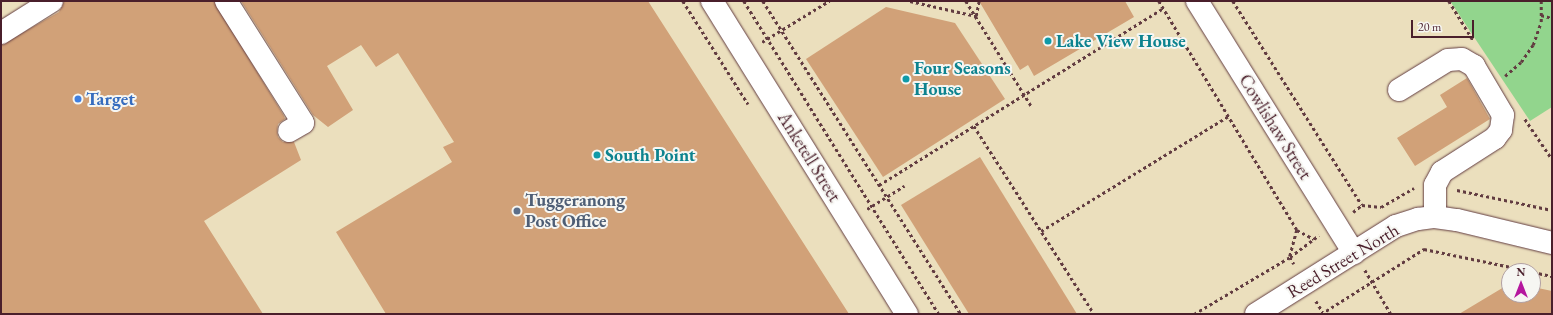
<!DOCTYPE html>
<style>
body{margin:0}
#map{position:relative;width:1553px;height:315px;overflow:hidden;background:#ebdfbd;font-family:"EB Garamond",serif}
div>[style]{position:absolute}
.green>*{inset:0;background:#92d58d}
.building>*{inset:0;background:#d1a178}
.path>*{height:2.5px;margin-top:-1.25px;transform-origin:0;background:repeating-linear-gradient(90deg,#623c41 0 3px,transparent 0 6px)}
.roads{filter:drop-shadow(0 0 1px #623c41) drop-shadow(0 0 1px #623c41)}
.minor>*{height:22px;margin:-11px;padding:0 11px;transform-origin:11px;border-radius:11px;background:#fff}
.dots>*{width:11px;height:11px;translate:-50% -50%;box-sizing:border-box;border:2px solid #f6f6f2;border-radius:50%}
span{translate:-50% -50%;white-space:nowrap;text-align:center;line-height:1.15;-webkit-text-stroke:4px #f6f6f2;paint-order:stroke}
.culture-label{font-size:18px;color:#0d838f;font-weight:700}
.left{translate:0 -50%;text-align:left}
.shop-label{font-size:18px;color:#366cbe;font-weight:700}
.street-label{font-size:18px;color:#4a1f2b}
.service-label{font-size:18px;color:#4e5e75;font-weight:700}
.frame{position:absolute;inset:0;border:2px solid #4a1f2b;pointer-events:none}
.north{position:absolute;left:1501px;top:263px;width:40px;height:40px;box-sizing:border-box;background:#f6f6f2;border:1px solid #b1a0a2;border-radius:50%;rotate:0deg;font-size:11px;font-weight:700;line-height:16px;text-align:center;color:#4a1f2b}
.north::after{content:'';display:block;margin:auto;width:14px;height:18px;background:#b5179e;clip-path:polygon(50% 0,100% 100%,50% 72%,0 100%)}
.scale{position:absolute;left:1411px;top:20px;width:63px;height:18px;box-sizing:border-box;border:2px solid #4a1f2b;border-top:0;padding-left:5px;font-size:12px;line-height:14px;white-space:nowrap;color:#4a1f2b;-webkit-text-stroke:3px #f6f6f2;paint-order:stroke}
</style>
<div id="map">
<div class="green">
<i style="clip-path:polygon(1450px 1px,1552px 1px,1552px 107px,1530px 121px)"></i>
</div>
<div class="building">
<i style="clip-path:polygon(64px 1px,214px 1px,284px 116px,285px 119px,278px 124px,277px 131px,278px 137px,283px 142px,294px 142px,301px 160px,204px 221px,263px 314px,1px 314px,1px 45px,59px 12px)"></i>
<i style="clip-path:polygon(241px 1px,648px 1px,849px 314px,386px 314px,336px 232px,452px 162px,443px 147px,454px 142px,398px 53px,376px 67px,361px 45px,327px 66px,353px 110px,328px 127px,313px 115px)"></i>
<i style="clip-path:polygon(979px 1px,1125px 1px,1134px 17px,1034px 76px,1028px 65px,1020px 70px)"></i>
<i style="clip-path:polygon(886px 7px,955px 23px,1005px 99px,883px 177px,806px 59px)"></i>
<i style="clip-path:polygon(1467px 78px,1490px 119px,1415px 166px,1397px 138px,1447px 107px,1440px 95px)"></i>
<i style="clip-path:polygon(980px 157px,1077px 314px,969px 314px,901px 205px)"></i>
<i style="clip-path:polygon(1509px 284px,1509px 295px,1533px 295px,1533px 287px,1552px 291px,1552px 314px,1459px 314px)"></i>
</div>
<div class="path">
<i style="left:683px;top:1px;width:122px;rotate:57.7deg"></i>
<i style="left:744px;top:1px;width:369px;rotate:58.1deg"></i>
<i style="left:763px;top:1px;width:370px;rotate:57.7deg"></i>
<i style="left:910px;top:1px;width:68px;rotate:12.8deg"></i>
<i style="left:976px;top:16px;width:15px;rotate:-79deg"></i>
<i style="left:966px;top:1px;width:125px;rotate:58.1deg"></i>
<i style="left:1159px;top:1px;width:267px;rotate:58.9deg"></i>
<i style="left:1297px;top:230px;width:28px;rotate:105deg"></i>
<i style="left:1290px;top:257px;width:8px;rotate:60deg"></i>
<i style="left:1233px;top:1px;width:241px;rotate:57.7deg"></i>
<i style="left:1449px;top:1px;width:46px;rotate:58.4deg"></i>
<i style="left:1541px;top:15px;width:11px;rotate:15deg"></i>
<i style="left:762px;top:42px;width:79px;rotate:-31.5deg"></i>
<i style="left:1505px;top:76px;width:21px;rotate:-41deg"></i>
<i style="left:1521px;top:62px;width:21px;rotate:-55deg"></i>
<i style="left:1533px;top:45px;width:24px;rotate:-71deg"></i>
<i style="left:1541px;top:22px;width:21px;rotate:-90deg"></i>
<i style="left:1525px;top:119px;width:48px;rotate:56deg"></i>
<i style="left:974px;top:126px;width:223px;rotate:57.4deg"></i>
<i style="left:879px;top:185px;width:335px;rotate:-31.9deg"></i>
<i style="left:1457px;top:190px;width:97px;rotate:11.9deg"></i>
<i style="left:867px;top:209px;width:44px;rotate:-31.9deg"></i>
<i style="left:1353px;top:212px;width:11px;rotate:-38deg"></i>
<i style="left:1362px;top:205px;width:19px;rotate:6deg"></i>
<i style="left:1381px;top:207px;width:38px;rotate:-30deg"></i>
<i style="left:1297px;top:230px;width:19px;rotate:28deg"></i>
<i style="left:1041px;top:231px;width:220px;rotate:-31.5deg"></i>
<i style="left:1365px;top:270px;width:51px;rotate:59.4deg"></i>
<i style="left:1533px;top:272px;width:19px;rotate:12deg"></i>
<i style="left:1316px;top:301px;width:13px;rotate:58deg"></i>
<i style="left:1194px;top:314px;width:112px;rotate:-30.7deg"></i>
<i style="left:1290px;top:257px;width:36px;rotate:-37deg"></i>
<i style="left:1321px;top:314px;width:122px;rotate:-32.3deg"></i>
<i style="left:1424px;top:249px;width:108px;rotate:11.7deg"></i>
</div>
<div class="roads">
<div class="minor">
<i style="left:226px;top:1px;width:144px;rotate:57.7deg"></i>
<i style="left:303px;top:123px;width:16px;rotate:150deg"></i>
<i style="left:712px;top:1px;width:369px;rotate:58.1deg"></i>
<i style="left:1197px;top:1px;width:297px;rotate:58.1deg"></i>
<i style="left:1px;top:33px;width:60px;rotate:-32.1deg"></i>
<i style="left:1399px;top:90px;width:57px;rotate:-31.5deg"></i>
<i style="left:1448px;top:60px;width:14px;rotate:-4deg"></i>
<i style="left:1462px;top:59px;width:14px;rotate:30deg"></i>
<i style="left:1474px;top:66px;width:57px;rotate:59.4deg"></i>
<i style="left:1503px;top:115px;width:15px;rotate:98deg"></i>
<i style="left:1501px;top:130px;width:10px;rotate:127deg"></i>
<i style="left:1495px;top:138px;width:63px;rotate:147.3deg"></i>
<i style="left:1442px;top:172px;width:15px;rotate:118deg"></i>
<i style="left:1435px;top:185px;width:32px;rotate:90deg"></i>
<i style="left:1256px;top:314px;width:165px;rotate:-32.2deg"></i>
<i style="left:1396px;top:226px;width:23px;rotate:-18deg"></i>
<i style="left:1418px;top:219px;width:17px;rotate:-7deg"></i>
<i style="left:1435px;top:217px;width:22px;rotate:8deg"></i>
<i style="left:1457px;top:220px;width:98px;rotate:13.6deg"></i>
</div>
</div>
<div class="dots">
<i style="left:1048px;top:41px;background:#0f9aa8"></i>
<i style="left:906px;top:79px;background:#0f9aa8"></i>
<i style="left:78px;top:99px;background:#3f7fe0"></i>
<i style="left:597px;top:155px;background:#0f9aa8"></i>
<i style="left:517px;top:211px;background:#5c6f8a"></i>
</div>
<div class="culture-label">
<span class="left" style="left:1056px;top:41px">Lake View House</span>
<span class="left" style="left:914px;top:79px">Four Seasons<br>House</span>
<span class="left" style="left:605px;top:155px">South Point</span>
</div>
<div class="shop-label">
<span class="left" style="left:86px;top:99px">Target</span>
</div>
<div class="street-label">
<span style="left:1275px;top:127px;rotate:58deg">Cowlishaw Street</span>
<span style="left:809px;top:157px;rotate:58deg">Anketell Street</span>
<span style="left:1343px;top:261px;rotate:-31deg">Reed Street North</span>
</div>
<div class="service-label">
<span class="left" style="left:525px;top:211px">Tuggeranong<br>Post Office</span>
</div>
<div class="frame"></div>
<div class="north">N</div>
<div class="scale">20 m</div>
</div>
